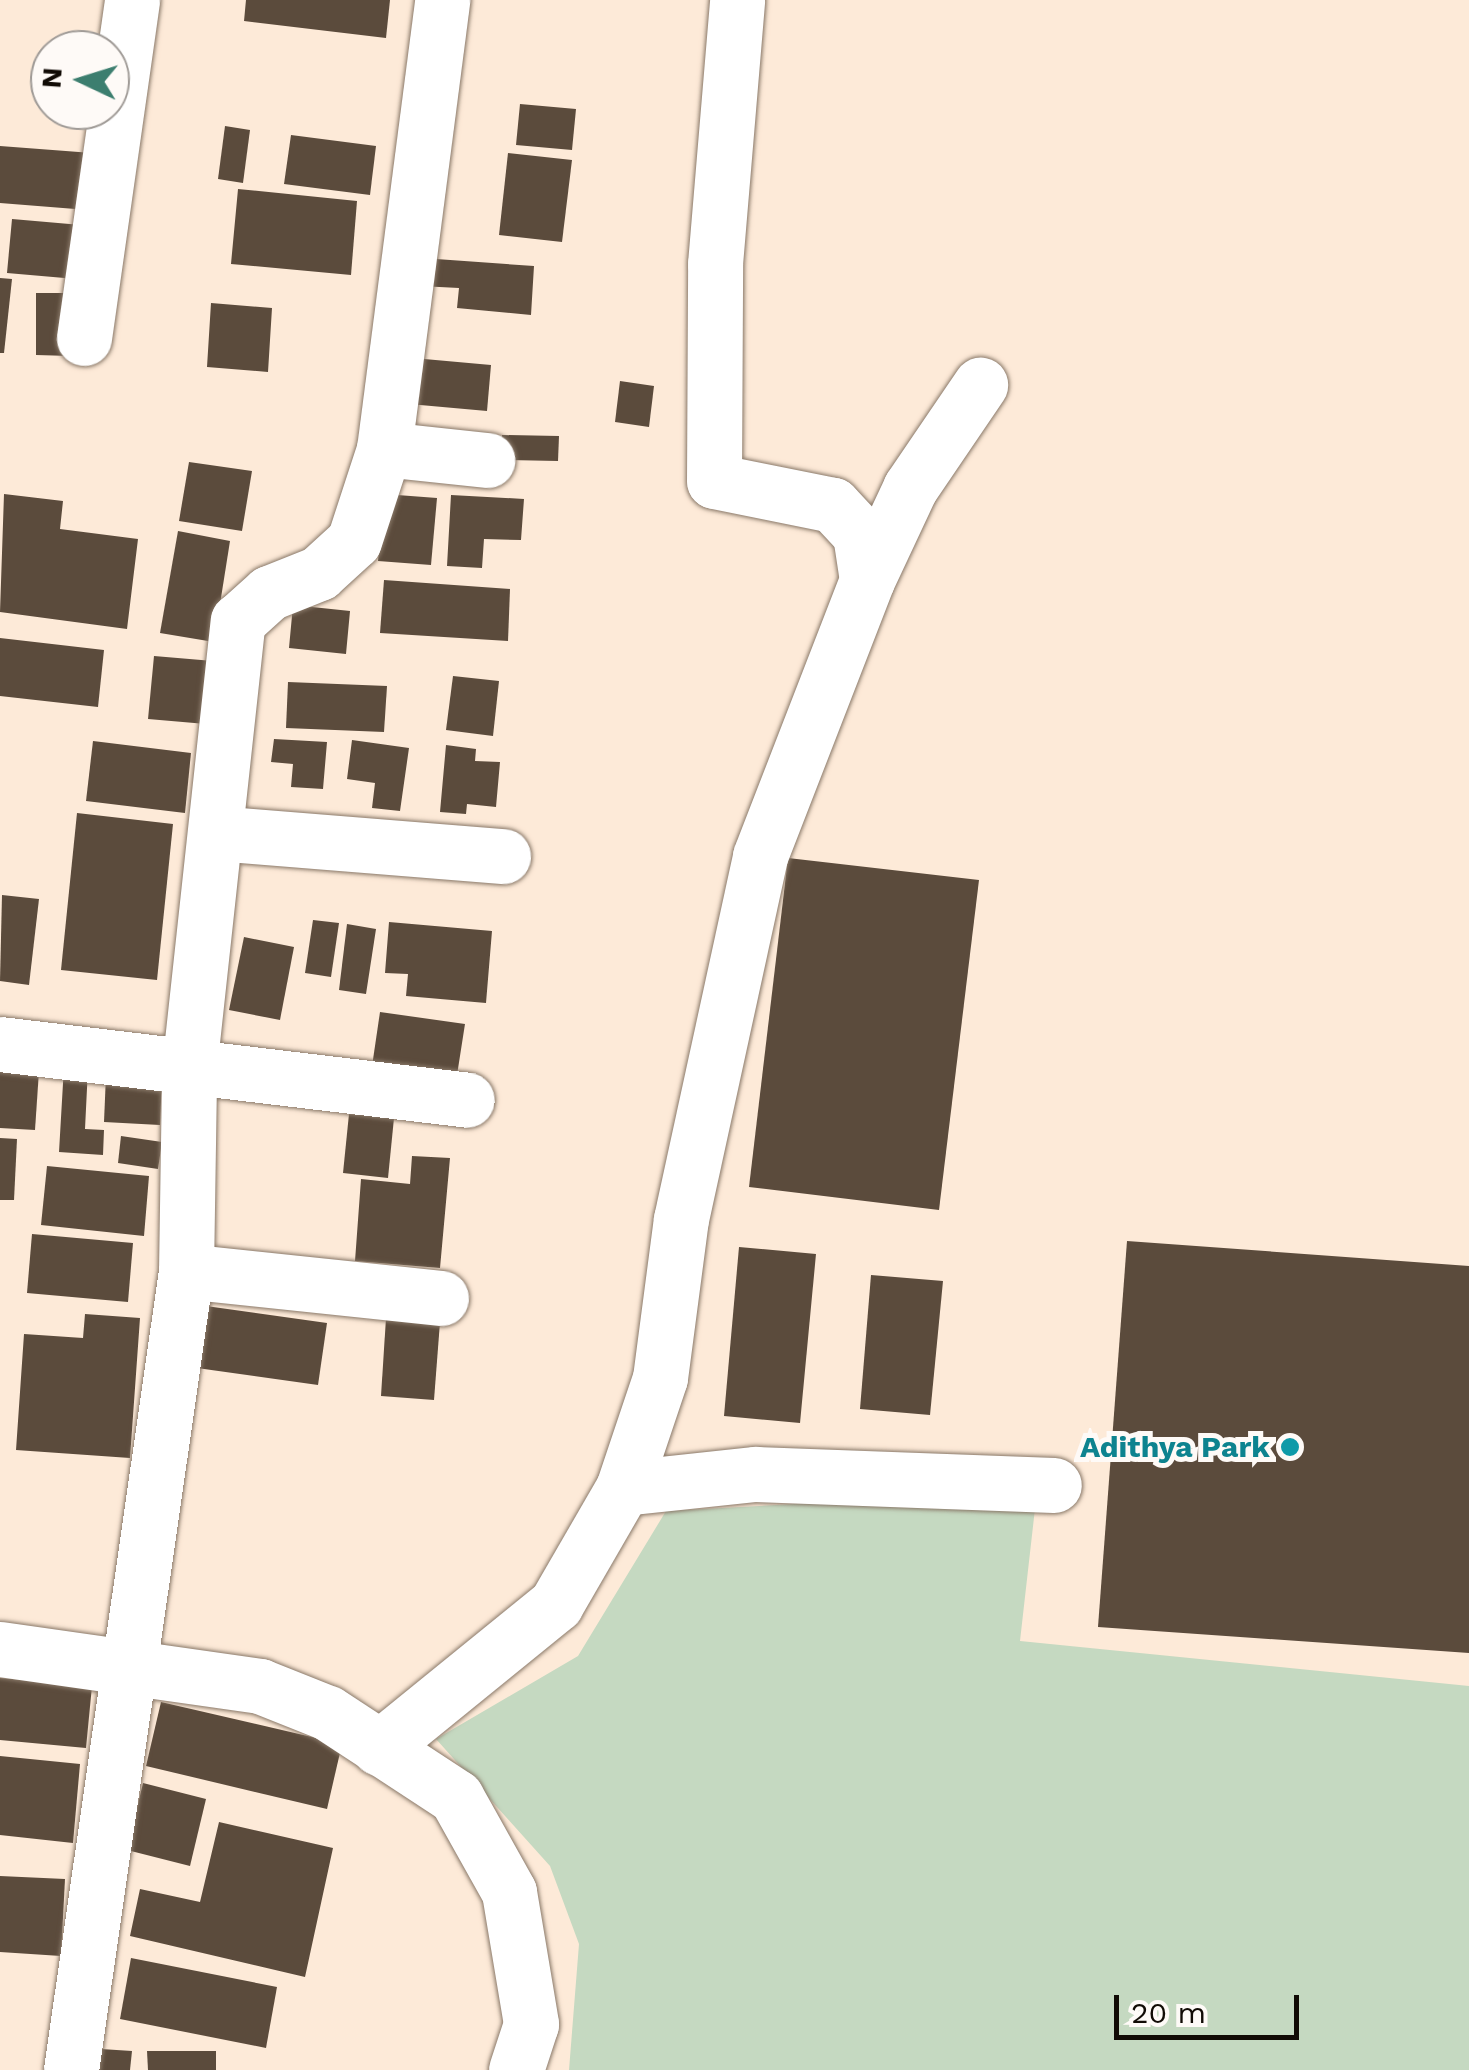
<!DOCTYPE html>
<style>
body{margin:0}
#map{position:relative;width:1469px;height:2070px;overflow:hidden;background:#fdead8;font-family:"Work Sans",sans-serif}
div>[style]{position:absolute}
.green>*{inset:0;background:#c5d9c1}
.building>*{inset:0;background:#5b4b3c}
.roads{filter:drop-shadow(0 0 2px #897868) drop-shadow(0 0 2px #897868)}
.minor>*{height:55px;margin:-27.5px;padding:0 27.5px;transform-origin:27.5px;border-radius:27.5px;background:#fff}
.dots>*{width:28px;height:28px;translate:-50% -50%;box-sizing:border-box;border:5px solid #fefaf7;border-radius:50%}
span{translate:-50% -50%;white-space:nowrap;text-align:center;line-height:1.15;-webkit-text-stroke:10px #fefaf7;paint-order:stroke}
.culture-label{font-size:30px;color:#0d838f;font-weight:700}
.right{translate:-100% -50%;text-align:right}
.north{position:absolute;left:30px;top:30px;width:100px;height:100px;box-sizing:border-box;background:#fefaf7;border:2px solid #9f9a96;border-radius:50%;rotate:274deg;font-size:28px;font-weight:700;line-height:40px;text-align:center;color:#110b05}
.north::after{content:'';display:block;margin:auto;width:35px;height:45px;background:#3c7e6f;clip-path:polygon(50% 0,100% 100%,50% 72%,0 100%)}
.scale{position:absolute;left:1114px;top:1995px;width:185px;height:45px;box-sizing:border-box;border:5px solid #110b05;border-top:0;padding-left:12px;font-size:30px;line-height:35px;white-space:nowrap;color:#110b05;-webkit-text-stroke:8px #fefaf7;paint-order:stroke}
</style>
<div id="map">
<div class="green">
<i style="clip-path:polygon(1037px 1491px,1020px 1641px,1469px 1686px,1469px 2070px,569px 2070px,579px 1944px,550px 1866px,436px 1739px,578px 1656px,666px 1511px)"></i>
</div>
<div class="building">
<i style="clip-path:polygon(246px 0,390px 0,386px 38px,244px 21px)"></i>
<i style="clip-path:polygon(520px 104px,576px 109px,572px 150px,516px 145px)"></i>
<i style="clip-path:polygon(225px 126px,250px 130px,243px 183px,218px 179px)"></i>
<i style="clip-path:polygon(291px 135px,376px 146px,370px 195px,284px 184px)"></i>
<i style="clip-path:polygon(0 146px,92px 153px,88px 210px,0 203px)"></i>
<i style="clip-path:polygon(508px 153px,572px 160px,562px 242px,499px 235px)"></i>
<i style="clip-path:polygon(238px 189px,357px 201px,351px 275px,231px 264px)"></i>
<i style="clip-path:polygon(12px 219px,81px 225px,76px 279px,7px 273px)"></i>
<i style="clip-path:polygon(422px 258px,534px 266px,531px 315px,457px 308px,459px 288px,420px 286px)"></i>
<i style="clip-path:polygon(0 278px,12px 279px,4px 353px,0 353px)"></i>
<i style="clip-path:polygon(36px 293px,71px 293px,71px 356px,36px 355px)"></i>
<i style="clip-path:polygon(211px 303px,272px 308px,268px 372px,207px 367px)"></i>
<i style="clip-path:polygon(402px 357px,491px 365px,487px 411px,398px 403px)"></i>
<i style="clip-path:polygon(620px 381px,654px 386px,649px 427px,615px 422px)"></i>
<i style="clip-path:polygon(502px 435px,559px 436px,558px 461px,501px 460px)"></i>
<i style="clip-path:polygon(189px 462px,252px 471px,242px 531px,179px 521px)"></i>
<i style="clip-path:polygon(4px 494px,63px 501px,60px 529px,138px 539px,127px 629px,0 612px)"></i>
<i style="clip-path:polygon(384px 494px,437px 498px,431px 565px,378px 561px)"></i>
<i style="clip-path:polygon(451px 495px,524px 499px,521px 540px,484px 539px,482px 568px,447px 566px)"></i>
<i style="clip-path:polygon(178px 531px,230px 541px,214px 642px,160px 633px)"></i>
<i style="clip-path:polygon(384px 580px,510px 589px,508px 641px,380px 633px)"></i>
<i style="clip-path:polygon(293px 605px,350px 611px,346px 654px,289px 648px)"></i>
<i style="clip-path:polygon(0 638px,104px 650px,98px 707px,0 696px)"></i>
<i style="clip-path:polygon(154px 656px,213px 661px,206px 724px,148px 719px)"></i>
<i style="clip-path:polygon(453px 676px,499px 681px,493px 736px,446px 730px)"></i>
<i style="clip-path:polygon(288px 682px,387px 686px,384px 732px,286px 728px)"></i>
<i style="clip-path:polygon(274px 739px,327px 742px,323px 789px,291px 787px,293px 764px,271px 762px)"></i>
<i style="clip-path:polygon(352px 740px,409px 748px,400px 811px,372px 808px,375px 783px,347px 779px)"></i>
<i style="clip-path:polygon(93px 741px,191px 753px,185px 813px,86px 801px)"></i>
<i style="clip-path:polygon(446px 745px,476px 749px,475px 761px,500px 762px,496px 807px,467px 804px,466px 814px,440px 812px)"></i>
<i style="clip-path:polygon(77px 813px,173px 824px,157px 980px,61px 970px)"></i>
<i style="clip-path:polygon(788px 858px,979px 880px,939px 1210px,749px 1187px)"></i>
<i style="clip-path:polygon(2px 895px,39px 899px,29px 985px,0 981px)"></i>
<i style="clip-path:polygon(313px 920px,339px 923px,331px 977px,305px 973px)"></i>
<i style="clip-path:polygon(389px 922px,492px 931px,486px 1003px,406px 996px,408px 974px,385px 973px)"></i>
<i style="clip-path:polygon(347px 924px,376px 929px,366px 994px,339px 990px)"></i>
<i style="clip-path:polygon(244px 937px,294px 947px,280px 1020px,229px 1010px)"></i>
<i style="clip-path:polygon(380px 1012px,465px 1024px,457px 1075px,370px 1080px)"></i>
<i style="clip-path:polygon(0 1054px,40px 1056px,35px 1130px,0 1128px)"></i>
<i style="clip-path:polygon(64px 1066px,88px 1068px,85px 1129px,104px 1130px,103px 1155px,59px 1152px)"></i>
<i style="clip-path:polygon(106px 1075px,162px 1078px,160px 1125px,104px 1122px)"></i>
<i style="clip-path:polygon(349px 1114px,394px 1118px,388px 1178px,343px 1173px)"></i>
<i style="clip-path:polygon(121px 1136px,162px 1142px,158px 1169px,118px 1163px)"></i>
<i style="clip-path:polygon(0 1138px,17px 1139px,14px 1200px,0 1200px)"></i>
<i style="clip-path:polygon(412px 1156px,450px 1158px,440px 1268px,355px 1261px,361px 1179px,410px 1184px)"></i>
<i style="clip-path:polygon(47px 1166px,149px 1176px,144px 1236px,41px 1225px)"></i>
<i style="clip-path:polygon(32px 1234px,133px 1243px,128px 1302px,27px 1293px)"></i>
<i style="clip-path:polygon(1127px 1241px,1469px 1266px,1469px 1653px,1098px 1627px)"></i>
<i style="clip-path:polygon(739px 1247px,816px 1254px,800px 1423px,724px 1416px)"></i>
<i style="clip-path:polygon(871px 1275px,943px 1281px,930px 1415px,860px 1409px)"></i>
<i style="clip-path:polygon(206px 1306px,327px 1323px,318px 1385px,197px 1368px)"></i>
<i style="clip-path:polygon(85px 1314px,140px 1318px,130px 1458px,16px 1450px,24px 1334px,83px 1338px)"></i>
<i style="clip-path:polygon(386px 1318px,440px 1322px,434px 1400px,381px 1396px)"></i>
<i style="clip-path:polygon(0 1678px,92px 1686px,86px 1748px,0 1740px)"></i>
<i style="clip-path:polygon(161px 1702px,342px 1744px,327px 1809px,146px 1766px)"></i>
<i style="clip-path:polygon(0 1756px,80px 1764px,73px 1843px,0 1835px)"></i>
<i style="clip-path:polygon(143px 1783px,206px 1799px,190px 1866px,127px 1850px)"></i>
<i style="clip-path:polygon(219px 1822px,333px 1848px,305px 1977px,130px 1936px,140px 1889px,200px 1902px)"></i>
<i style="clip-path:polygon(0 1876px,65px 1879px,61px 1956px,0 1952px)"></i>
<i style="clip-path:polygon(131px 1958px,277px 1987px,266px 2048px,120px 2019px)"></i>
<i style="clip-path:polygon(101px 2049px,132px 2051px,130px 2070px,99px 2070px)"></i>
<i style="clip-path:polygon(147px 2051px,216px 2051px,216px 2070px,148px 2070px)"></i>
</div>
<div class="roads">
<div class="minor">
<i style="left:84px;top:338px;width:341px;rotate:-81.9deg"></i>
<i style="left:384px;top:449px;width:104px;rotate:6.1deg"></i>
<i style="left:867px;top:580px;width:102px;rotate:-64.9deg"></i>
<i style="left:910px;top:488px;width:125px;rotate:-55.8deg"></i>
<i style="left:216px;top:833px;width:288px;rotate:4.6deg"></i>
<i style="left:0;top:1044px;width:470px;rotate:6.8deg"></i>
<i style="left:441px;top:1298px;width:256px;rotate:-174deg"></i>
<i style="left:186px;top:1271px;width:202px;rotate:-89.1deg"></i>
<i style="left:189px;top:1069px;width:451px;rotate:-83.8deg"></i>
<i style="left:238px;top:621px;width:42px;rotate:-42.1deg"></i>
<i style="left:269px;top:593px;width:54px;rotate:-21.8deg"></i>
<i style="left:319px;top:573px;width:47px;rotate:-42.4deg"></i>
<i style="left:354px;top:541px;width:97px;rotate:-71.9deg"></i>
<i style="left:384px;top:449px;width:453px;rotate:-82.6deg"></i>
<i style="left:623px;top:1488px;width:116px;rotate:-71.4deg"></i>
<i style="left:660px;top:1378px;width:160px;rotate:-82.5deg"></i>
<i style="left:681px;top:1219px;width:371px;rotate:-77.7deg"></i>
<i style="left:760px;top:856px;width:296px;rotate:-68.8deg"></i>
<i style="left:867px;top:580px;width:47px;rotate:-98.7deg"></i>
<i style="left:860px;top:534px;width:40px;rotate:-133deg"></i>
<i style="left:833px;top:505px;width:121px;rotate:-168.6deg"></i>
<i style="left:714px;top:481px;width:217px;rotate:-89.7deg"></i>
<i style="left:715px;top:264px;width:265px;rotate:-85.2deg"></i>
<i style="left:0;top:1649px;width:263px;rotate:8.1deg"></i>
<i style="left:260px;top:1686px;width:73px;rotate:21.7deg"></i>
<i style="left:328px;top:1713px;width:153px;rotate:33.3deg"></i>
<i style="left:456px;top:1797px;width:109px;rotate:60.8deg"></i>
<i style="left:509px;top:1892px;width:134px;rotate:80.5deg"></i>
<i style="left:531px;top:2024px;width:48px;rotate:108.1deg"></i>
<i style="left:379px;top:1748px;width:228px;rotate:-39.1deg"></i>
<i style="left:556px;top:1604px;width:134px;rotate:-60deg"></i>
<i style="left:623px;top:1488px;width:133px;rotate:-6.1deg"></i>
<i style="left:755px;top:1474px;width:299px;rotate:2.1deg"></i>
<i style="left:71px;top:2070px;width:807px;rotate:-81.81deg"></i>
</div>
</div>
<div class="dots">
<i style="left:1290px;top:1447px;background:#0f9aa8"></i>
</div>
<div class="culture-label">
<span class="right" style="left:1270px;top:1447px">Adithya Park</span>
</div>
<div class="north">N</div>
<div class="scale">20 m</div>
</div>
